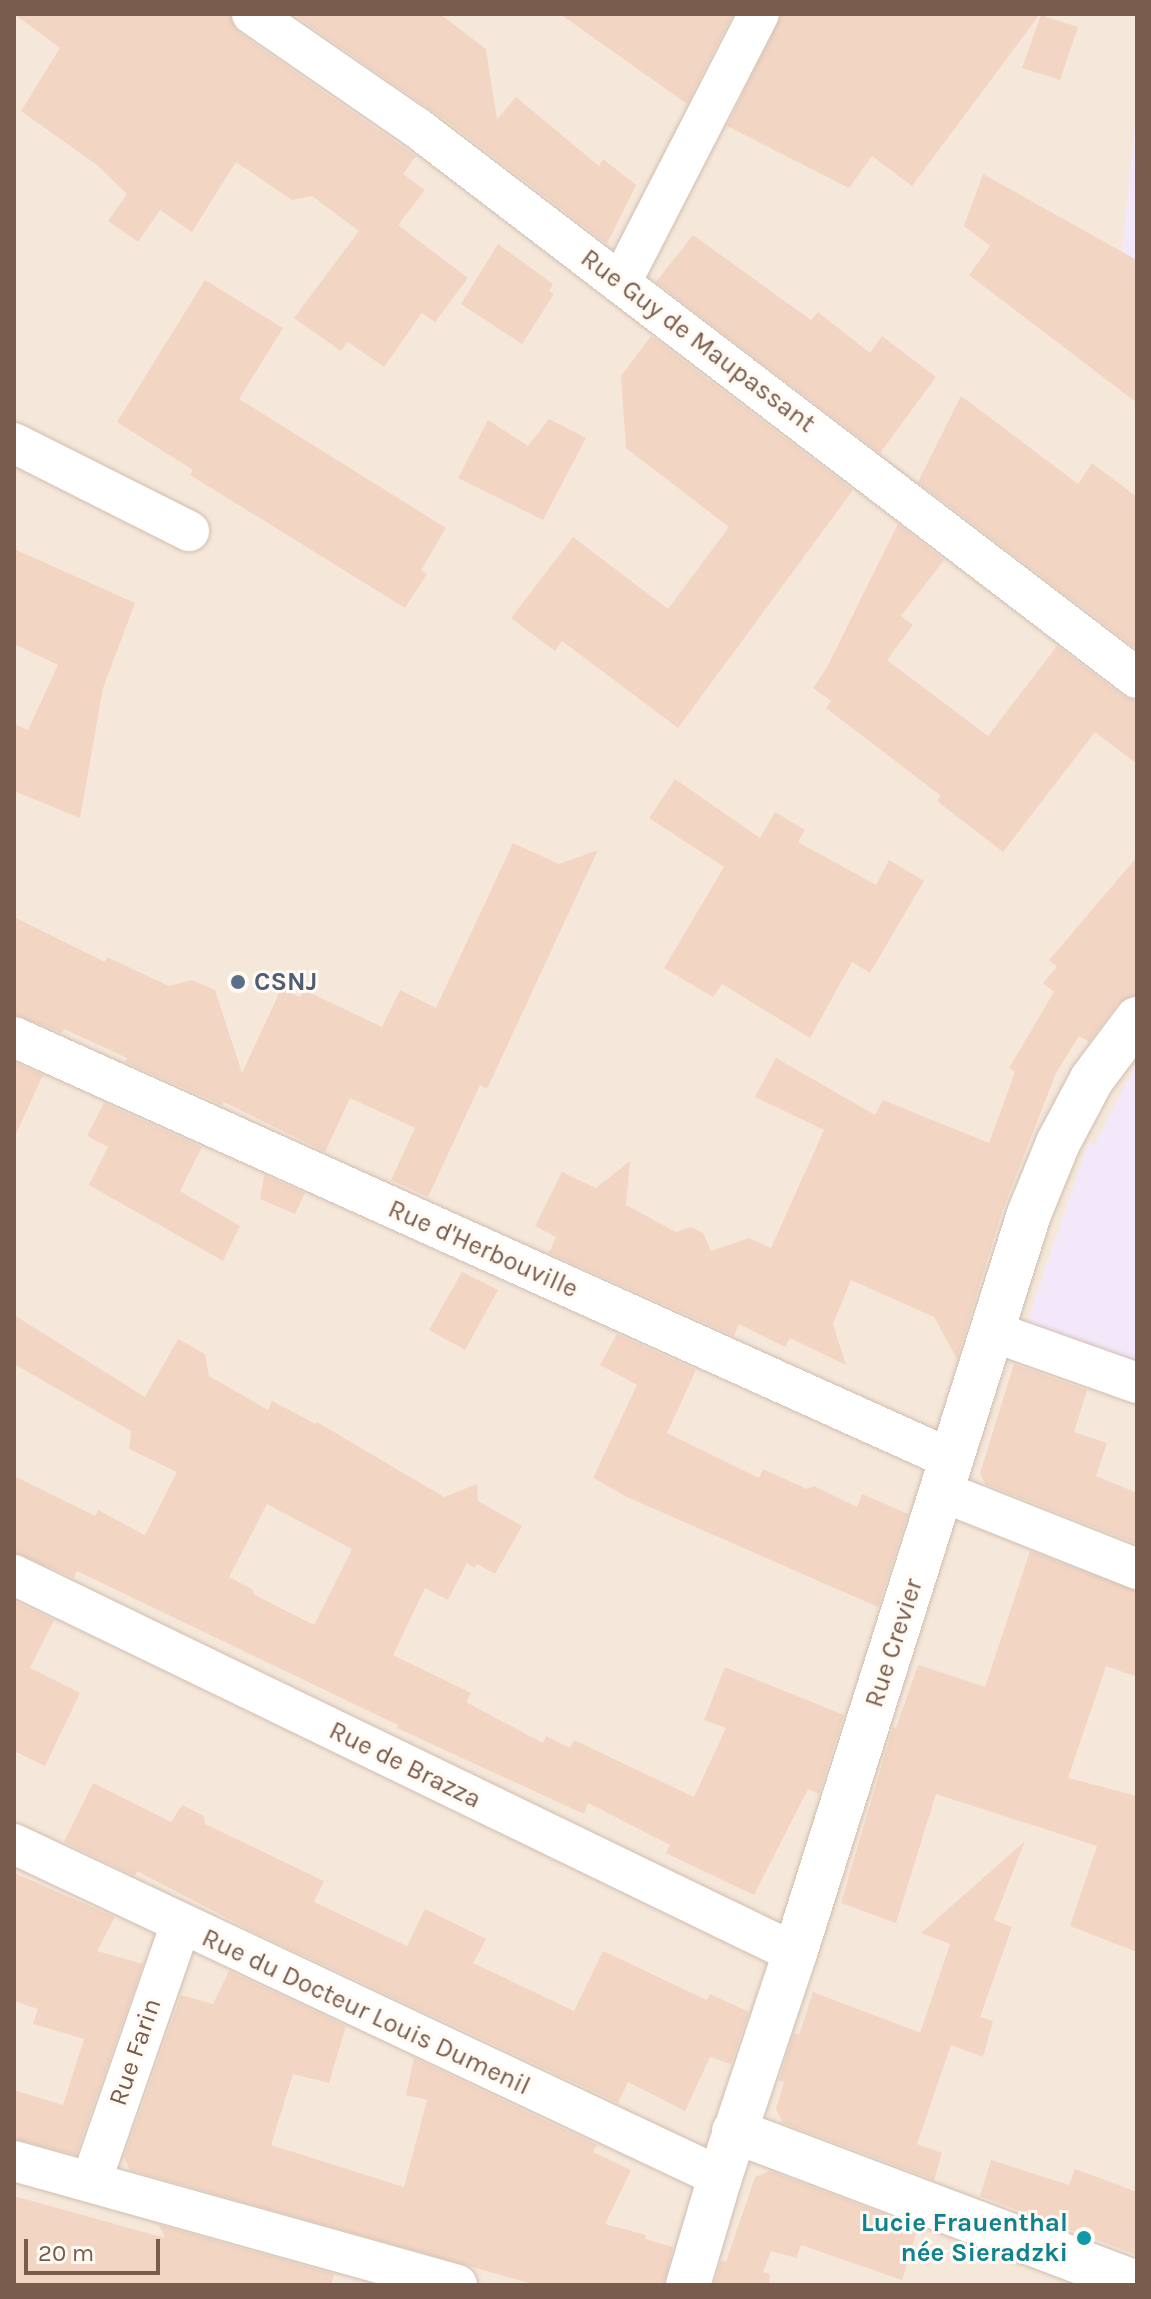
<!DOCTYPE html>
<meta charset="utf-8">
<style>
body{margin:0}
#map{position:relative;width:1151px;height:2299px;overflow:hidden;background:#fdf6ec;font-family:Karla,sans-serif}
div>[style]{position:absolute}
.residential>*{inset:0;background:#f5e8da}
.education>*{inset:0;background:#f3e8fa}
.building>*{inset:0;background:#f3d5c3}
.roads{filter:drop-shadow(0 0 2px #d1beb0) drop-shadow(0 0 2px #d1beb0)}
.street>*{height:40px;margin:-20px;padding:0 20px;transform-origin:20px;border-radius:20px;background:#fff}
.secondary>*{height:44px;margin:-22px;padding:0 22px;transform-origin:22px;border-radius:22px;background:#fff}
.dots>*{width:22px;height:22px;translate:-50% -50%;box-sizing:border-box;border:4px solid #fffaf3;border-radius:50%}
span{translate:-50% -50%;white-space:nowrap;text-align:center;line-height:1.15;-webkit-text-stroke:6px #fffaf3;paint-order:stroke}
.street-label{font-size:26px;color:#7a5c4d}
.service-label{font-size:26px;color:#4e5e75;font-weight:700}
.left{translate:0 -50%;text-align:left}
.culture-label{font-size:26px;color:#0d838f;font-weight:700}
.right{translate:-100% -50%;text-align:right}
.frame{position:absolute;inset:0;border:16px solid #7a5c4d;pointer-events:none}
.scale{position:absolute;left:24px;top:2239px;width:136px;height:36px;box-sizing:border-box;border:4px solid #7a5c4d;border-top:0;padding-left:10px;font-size:24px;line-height:28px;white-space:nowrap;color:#7a5c4d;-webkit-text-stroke:6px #fffaf3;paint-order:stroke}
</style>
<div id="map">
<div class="residential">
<i style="clip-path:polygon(14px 14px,1137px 14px,1137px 2285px,14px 2285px)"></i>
</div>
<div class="education">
<i style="clip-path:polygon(1137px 107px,1137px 359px,1115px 316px)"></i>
<i style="clip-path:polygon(1137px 1062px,1137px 1369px,1026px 1326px,1088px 1143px,1095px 1144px)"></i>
</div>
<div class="building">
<i style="clip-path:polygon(14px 14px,229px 14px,239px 33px,416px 156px,403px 174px,425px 190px,398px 225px,468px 278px,435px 322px,422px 313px,384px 367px,348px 342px,341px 351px,294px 318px,359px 231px,312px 196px,292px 200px,236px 162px,192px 232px,160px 210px,138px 242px,108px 221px,127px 194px,97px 165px,21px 111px,60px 48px)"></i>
<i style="clip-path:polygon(293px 14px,440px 14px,486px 49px,497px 119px,516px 97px,599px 166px,603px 159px,636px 185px,607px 244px,444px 119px)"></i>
<i style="clip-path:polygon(560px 14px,733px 14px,687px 104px)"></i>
<i style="clip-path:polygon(782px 14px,1040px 14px,912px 186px,872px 156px,849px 188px,727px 126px)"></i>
<i style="clip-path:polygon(1041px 15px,1078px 27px,1060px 80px,1022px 68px)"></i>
<i style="clip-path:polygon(983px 174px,1137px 260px,1137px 403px,969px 275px,990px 246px,964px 226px)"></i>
<i style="clip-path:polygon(693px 235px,811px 320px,818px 312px,870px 353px,882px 336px,936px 377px,880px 453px,656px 282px)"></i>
<i style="clip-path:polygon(498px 244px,553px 284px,549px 291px,554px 294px,522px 344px,461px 304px)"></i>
<i style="clip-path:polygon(205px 280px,283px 328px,239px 399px,446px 528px,421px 570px,427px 574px,405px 608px,190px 475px,193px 470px,117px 422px)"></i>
<i style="clip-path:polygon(651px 336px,853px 490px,678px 728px,562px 641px,555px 651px,511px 618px,573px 537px,668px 609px,729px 527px,626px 448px,621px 376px)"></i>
<i style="clip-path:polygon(961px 396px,1078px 484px,1092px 463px,1137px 497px,1137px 649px,918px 482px)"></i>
<i style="clip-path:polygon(549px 419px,586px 438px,543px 520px,458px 478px,488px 420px,528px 446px)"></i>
<i style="clip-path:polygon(898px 524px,944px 560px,901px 616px,913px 625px,887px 660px,988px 736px,1057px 646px,1123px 696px,1137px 701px,1137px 764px,1095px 732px,1003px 852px,937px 801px,941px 796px,826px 708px,831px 701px,813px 688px,827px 667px)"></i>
<i style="clip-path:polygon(14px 549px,135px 603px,103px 688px,80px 818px,14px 791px,14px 724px,28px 730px,58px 665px,14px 644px)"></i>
<i style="clip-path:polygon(675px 779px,760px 838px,775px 812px,805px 830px,798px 842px,876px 885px,889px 860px,924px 881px,870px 973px,852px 962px,810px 1038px,722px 984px,713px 997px,664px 968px,724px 867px,649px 818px)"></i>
<i style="clip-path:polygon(513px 843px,559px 864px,598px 850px,487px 1089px,480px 1085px,428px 1197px,391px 1180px,415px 1128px,350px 1098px,325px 1152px,224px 1102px,222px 1105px,125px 1062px,127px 1058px,64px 1029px,62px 1033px,14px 1014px,14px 917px,105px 962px,107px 957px,169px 986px,192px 980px,215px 990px,242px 1073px,281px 989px,300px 997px,304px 990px,382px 1027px,400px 990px,436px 1008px)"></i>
<i style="clip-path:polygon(1137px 857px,1137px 994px,1118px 1003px,1089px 1042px,1079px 1036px,1056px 1073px,1002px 1212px,957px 1359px,934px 1317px,851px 1280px,833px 1324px,846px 1365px,790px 1338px,785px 1347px,739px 1324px,734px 1336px,549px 1253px,556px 1237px,535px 1226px,562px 1172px,596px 1188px,630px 1161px,626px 1205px,676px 1232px,691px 1227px,703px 1233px,711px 1251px,749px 1238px,771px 1248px,824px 1130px,755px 1097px,776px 1058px,875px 1115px,883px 1100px,989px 1143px,1015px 1072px,1009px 1068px,1054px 992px,1043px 983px,1057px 967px,1049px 960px)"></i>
<i style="clip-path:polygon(14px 1062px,43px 1075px,14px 1138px)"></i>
<i style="clip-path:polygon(104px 1103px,202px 1147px,180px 1191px,240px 1226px,223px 1261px,89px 1185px,108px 1147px,87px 1136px)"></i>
<i style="clip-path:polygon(264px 1175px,305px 1193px,295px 1214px,260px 1199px)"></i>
<i style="clip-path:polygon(462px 1272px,498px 1290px,465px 1350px,429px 1330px)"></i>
<i style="clip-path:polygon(evenodd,14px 1315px,145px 1397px,178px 1339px,205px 1354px,209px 1376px,268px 1410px,272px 1401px,316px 1424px,317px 1422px,444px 1497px,477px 1484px,478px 1501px,522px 1526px,495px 1574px,477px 1564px,474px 1568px,467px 1563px,448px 1600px,425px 1588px,393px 1655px,471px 1693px,466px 1702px,543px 1743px,546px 1736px,570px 1748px,574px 1740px,694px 1797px,726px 1728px,704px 1720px,725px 1667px,844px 1715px,819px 1794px,808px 1789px,754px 1895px,666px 1853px,670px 1845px,588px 1803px,584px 1814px,397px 1728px,398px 1725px,77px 1571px,74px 1578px,14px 1552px,14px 1476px,95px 1516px,98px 1510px,145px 1535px,177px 1472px,129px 1449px,131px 1431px,14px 1364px,14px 1315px,267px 1504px,352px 1549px,314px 1625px,255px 1595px,252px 1589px,229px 1577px,267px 1504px)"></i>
<i style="clip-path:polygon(617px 1334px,696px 1370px,667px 1433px,759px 1478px,763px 1469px,807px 1489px,814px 1486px,857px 1507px,862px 1494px,908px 1514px,878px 1607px,627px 1497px,593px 1478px,637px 1385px,600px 1365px)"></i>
<i style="clip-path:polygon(1014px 1364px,1087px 1390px,1074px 1432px,1107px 1443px,1096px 1476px,1137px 1493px,1137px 1544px,985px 1484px,980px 1473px)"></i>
<i style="clip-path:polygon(1030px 1551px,1137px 1591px,1137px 1677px,1106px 1666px,1068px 1778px,1137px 1796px,1137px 1952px,1070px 1926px,1097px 1846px,936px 1794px,896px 1923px,841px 1903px,893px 1727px,896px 1728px,918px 1665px,985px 1687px)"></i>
<i style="clip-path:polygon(14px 1601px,54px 1620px,30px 1668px,80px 1693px,45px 1766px,14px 1751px)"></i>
<i style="clip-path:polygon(93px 1783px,171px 1822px,182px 1805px,204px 1816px,205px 1824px,324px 1881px,314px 1902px,407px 1946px,425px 1909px,486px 1939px,473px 1963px,574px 2011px,603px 1951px,707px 2000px,710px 1994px,749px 2012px,731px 2064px,710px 2057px,685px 2111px,628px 2082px,618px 2103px,250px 1930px,137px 1871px,135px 1876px,64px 1842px)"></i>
<i style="clip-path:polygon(1025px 1841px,994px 1920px,1012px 1927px,980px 2017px,993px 2021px,983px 2057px,951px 2045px,917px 2144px,942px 2153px,934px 2180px,783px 2123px,776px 2109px,784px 2082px,779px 2080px,794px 2033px,799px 2035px,813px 1992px,942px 2041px,920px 2033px,950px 1944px,921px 1933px)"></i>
<i style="clip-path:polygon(14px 1873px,115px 1917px,97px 1951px,143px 1964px,76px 2155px,14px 2139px,14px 2090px,63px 2105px,84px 2039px,33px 2024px,38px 2009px,14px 2001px)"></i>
<i style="clip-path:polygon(229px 1971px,346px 2026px,329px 2083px,293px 2074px,271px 2145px,404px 2187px,427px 2100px,406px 2095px,414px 2058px,597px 2145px,593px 2152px,631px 2170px,605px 2224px,646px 2235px,645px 2239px,673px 2247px,664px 2285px,536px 2285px,130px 2170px,124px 2157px,181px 1995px,213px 2004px)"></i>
<i style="clip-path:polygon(991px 2160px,1069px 2185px,1075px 2169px,1137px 2192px,1137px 2255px,980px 2196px)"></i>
<i style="clip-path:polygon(770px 2171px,918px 2227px,902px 2280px,801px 2245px,796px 2258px,771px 2251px,763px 2272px,770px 2274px,769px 2285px,714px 2285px,721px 2260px,726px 2262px,755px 2177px)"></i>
<i style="clip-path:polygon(14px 2196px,165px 2238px,159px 2225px,334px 2274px,331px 2285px,14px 2285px)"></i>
</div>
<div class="roads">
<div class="street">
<i style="left:252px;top:14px;width:199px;rotate:34.6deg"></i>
<i style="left:416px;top:127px;width:907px;rotate:37.39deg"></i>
<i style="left:621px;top:282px;width:301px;rotate:-62.8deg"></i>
<i style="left:14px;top:443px;width:196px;rotate:26.7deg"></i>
<i style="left:14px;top:1037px;width:1030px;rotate:24.25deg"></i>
<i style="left:991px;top:1331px;width:155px;rotate:19.6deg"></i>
<i style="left:943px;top:1492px;width:209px;rotate:21.6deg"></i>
<i style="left:14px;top:1575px;width:868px;rotate:25.83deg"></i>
<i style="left:14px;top:1844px;width:781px;rotate:25.25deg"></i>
<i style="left:14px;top:2161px;width:460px;rotate:15.6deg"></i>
<i style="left:91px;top:2182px;width:273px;rotate:-70.8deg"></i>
</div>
<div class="secondary">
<i style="left:734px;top:2131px;width:431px;rotate:20.7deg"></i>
<i style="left:688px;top:2285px;width:113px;rotate:-73.5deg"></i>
<i style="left:720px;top:2177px;width:236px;rotate:-71.5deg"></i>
<i style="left:795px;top:1953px;width:775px;rotate:-72.43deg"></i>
<i style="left:1029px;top:1214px;width:77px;rotate:-67.8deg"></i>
<i style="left:1058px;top:1143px;width:72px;rotate:-62deg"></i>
<i style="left:1092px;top:1079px;width:75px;rotate:-53.1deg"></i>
</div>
</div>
<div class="dots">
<i style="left:238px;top:982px;background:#5c6f8a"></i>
<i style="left:1084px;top:2238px;background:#0f9aa8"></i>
</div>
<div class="street-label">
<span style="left:698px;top:341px;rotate:37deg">Rue Guy de Maupassant</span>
<span style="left:483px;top:1249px;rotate:24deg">Rue d'Herbouville</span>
<span style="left:894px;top:1643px;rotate:-72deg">Rue Crevier</span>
<span style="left:405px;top:1765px;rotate:26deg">Rue de Brazza</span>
<span style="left:366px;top:2012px;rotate:25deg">Rue du Docteur Louis Dumenil</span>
<span style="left:135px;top:2052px;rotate:-71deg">Rue Farin</span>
</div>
<div class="service-label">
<span class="left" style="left:254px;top:982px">CSNJ</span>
</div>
<div class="culture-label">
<span class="right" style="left:1068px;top:2238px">Lucie Frauenthal<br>née Sieradzki</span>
</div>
<div class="frame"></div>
<div class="scale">20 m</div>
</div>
